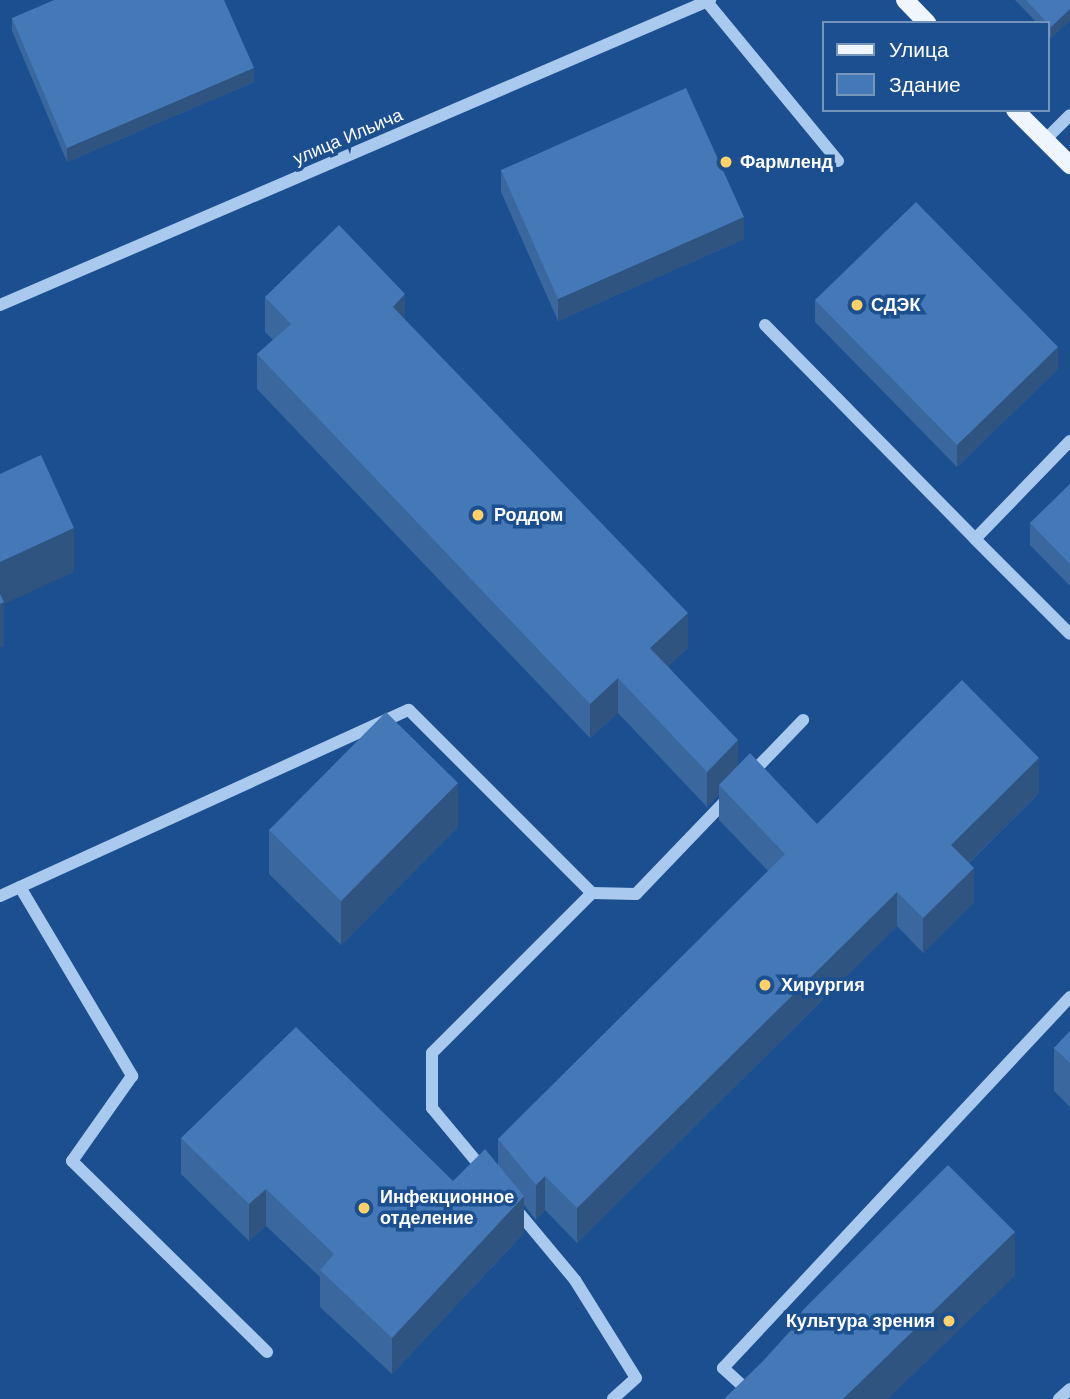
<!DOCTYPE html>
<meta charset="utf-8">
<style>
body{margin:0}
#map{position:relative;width:1070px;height:1399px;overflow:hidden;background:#1b4f8f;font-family:Arial,sans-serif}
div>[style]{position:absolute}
.minor>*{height:12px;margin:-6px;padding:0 6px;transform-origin:6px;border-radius:6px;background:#a9c9ee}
.major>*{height:18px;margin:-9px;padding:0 9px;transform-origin:9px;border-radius:9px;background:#f0f6ff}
.wall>*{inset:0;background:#3a679d}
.shaded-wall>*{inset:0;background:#305480}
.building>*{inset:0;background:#4478b7}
.dots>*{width:19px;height:19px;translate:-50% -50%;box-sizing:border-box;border:4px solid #1b4f8f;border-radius:50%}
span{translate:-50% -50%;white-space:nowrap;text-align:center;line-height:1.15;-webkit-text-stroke:7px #1b4f8f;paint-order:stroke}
.street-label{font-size:18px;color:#fff}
.poi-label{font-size:18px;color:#fff;font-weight:700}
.left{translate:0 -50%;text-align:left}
.right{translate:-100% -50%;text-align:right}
.legend{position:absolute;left:822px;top:21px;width:228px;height:91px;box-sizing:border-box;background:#1b4f8f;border:2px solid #7695bc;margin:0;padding:9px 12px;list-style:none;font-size:21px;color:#fff}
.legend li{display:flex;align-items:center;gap:14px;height:35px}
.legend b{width:35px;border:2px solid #7695bc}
</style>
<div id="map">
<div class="minor">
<i style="left:707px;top:2px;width:206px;rotate:50.5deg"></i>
<i style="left:1045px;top:140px;width:35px;rotate:-45deg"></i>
<i style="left:0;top:305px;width:773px;rotate:-23.25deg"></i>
<i style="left:765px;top:325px;width:300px;rotate:45.5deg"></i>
<i style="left:1070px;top:441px;width:136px;rotate:134.1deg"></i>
<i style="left:975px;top:539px;width:134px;rotate:45deg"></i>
<i style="left:749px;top:776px;width:78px;rotate:-46deg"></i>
<i style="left:20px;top:887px;width:220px;rotate:59.3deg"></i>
<i style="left:132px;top:1076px;width:104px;rotate:125.2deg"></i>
<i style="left:72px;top:1161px;width:273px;rotate:44.4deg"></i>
<i style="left:592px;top:893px;width:44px;rotate:1.3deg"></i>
<i style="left:636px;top:894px;width:134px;rotate:-46.2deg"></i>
<i style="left:0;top:896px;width:449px;rotate:-24.5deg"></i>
<i style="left:409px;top:710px;width:259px;rotate:45deg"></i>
<i style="left:592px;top:893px;width:226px;rotate:135deg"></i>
<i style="left:432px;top:1053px;width:55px;rotate:90deg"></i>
<i style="left:432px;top:1108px;width:85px;rotate:50.3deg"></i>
<i style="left:515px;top:1208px;width:94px;rotate:50.2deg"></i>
<i style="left:575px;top:1280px;width:115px;rotate:58.1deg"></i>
<i style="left:636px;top:1378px;width:31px;rotate:138deg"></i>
<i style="left:757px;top:1399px;width:46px;rotate:-137.6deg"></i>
<i style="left:723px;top:1368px;width:508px;rotate:-46.91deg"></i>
<i style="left:1059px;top:1399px;width:15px;rotate:-42deg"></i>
</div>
<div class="major">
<i style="left:905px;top:0;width:32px;rotate:46deg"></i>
<i style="left:1015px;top:110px;width:78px;rotate:45deg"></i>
</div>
<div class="wall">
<i style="clip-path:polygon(1015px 0,1070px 0,1070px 20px,1051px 38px,1047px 34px,1047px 23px,1037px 23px)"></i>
<i style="clip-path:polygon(12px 18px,254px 82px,67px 162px,12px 31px)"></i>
<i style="clip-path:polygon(501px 170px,744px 239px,558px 321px,501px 192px)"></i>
<i style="clip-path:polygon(265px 297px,405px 320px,688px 648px,668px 666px,738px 766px,817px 824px,1039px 793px,969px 863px,974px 902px,923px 953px,897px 926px,577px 1243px,545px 1210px,536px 1220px,524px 1205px,524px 1233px,392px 1374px,320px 1307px,320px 1277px,266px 1226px,249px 1241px,181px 1174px,181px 1138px,453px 1181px,498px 1164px,498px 1139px,768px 871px,719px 820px,719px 794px,707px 807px,618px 713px,590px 738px,257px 389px,257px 354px,273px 340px,265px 332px)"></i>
<i style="clip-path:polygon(815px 300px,1058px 369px,957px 467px,815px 322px)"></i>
<i style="clip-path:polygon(1070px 484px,1070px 586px,1030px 545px,1030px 523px)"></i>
<i style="clip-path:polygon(458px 827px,341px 945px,269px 874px,269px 830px)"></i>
<i style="clip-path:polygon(1070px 1031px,1070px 1107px,1054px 1091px,1054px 1048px)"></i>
</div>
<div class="shaded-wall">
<i style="clip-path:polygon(1070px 9px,1070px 20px,1051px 38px,1051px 27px)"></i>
<i style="clip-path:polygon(254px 68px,254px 82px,67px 162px,67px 148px)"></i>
<i style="clip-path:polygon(744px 217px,744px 239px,558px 321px,558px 299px)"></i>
<i style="clip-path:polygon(405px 294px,405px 328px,393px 307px)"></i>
<i style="clip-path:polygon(1058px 347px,1058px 369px,957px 467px,957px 445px)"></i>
<i style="clip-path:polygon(74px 528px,74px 572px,4px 604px,4px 646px,0 648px,0 562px)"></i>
<i style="clip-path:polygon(688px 613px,688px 648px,650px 683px,650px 648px)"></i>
<i style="clip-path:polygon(618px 678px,618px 713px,590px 738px,590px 704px)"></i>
<i style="clip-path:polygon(738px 740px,738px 775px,719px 785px,719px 794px,707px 807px,707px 772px)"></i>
<i style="clip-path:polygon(1039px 758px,1039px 793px,951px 880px,951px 845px)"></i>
<i style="clip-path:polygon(458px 783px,458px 827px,341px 945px,341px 901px)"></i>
<i style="clip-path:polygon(974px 868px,974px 902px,923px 953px,923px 918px)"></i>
<i style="clip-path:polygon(897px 892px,897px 926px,577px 1243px,577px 1208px)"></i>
<i style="clip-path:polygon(545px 1176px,545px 1210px,536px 1220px,536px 1185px)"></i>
<i style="clip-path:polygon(266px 1189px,266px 1226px,249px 1241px,249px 1204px)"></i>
<i style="clip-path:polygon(524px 1196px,524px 1233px,392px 1374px,392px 1338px)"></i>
<i style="clip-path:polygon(1015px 1232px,1015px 1276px,888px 1399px,843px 1399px)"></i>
</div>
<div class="building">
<i style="clip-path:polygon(54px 0,224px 0,254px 68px,67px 148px,12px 18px)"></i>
<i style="clip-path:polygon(1026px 0,1070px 0,1070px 9px,1051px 27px)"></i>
<i style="clip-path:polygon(686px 88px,744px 217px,558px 299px,501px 170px)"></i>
<i style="clip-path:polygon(916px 202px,1058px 347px,957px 445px,815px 300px)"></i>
<i style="clip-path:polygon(339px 225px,405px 294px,393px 307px,688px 613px,650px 648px,738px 740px,707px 772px,618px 678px,590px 704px,257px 354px,291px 324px,265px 297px)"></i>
<i style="clip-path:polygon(41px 455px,74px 528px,0 562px,0 474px)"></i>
<i style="clip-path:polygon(1070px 484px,1070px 564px,1030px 523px)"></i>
<i style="clip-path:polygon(0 594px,4px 602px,0 604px)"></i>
<i style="clip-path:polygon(962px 680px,1039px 758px,951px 845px,974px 868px,923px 918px,897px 892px,577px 1208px,545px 1176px,536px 1185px,498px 1139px,785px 854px,719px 785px,750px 753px,817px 824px)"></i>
<i style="clip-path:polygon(386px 712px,458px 783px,341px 901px,269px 830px)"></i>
<i style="clip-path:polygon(296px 1027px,453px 1181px,485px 1149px,524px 1196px,392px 1338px,320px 1270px,334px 1254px,266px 1189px,249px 1204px,181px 1138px)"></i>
<i style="clip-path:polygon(1070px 1031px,1070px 1063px,1054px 1048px)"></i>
<i style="clip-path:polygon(948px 1165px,1015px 1232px,843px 1399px,724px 1399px,763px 1361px,792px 1329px,788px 1325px)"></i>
</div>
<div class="dots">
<i style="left:726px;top:162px;background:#ffd166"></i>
<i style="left:857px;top:305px;background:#ffd166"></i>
<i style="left:478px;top:515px;background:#ffd166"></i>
<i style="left:765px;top:985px;background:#ffd166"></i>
<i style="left:364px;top:1208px;background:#ffd166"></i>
<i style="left:949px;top:1321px;background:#ffd166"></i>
</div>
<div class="street-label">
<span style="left:348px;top:137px;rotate:-23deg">улица Ильича</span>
</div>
<div class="poi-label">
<span class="left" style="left:740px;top:162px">Фармленд</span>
<span class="left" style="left:871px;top:305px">СДЭК</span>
<span class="left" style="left:494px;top:515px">Роддом</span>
<span class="left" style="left:781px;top:985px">Хирургия</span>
<span class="left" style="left:380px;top:1208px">Инфекционное<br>отделение</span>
<span class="right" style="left:935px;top:1321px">Культура зрения</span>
</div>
<ul class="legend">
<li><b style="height:9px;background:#f0f6ff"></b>Улица</li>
<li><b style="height:19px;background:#4478b7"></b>Здание</li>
</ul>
</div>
